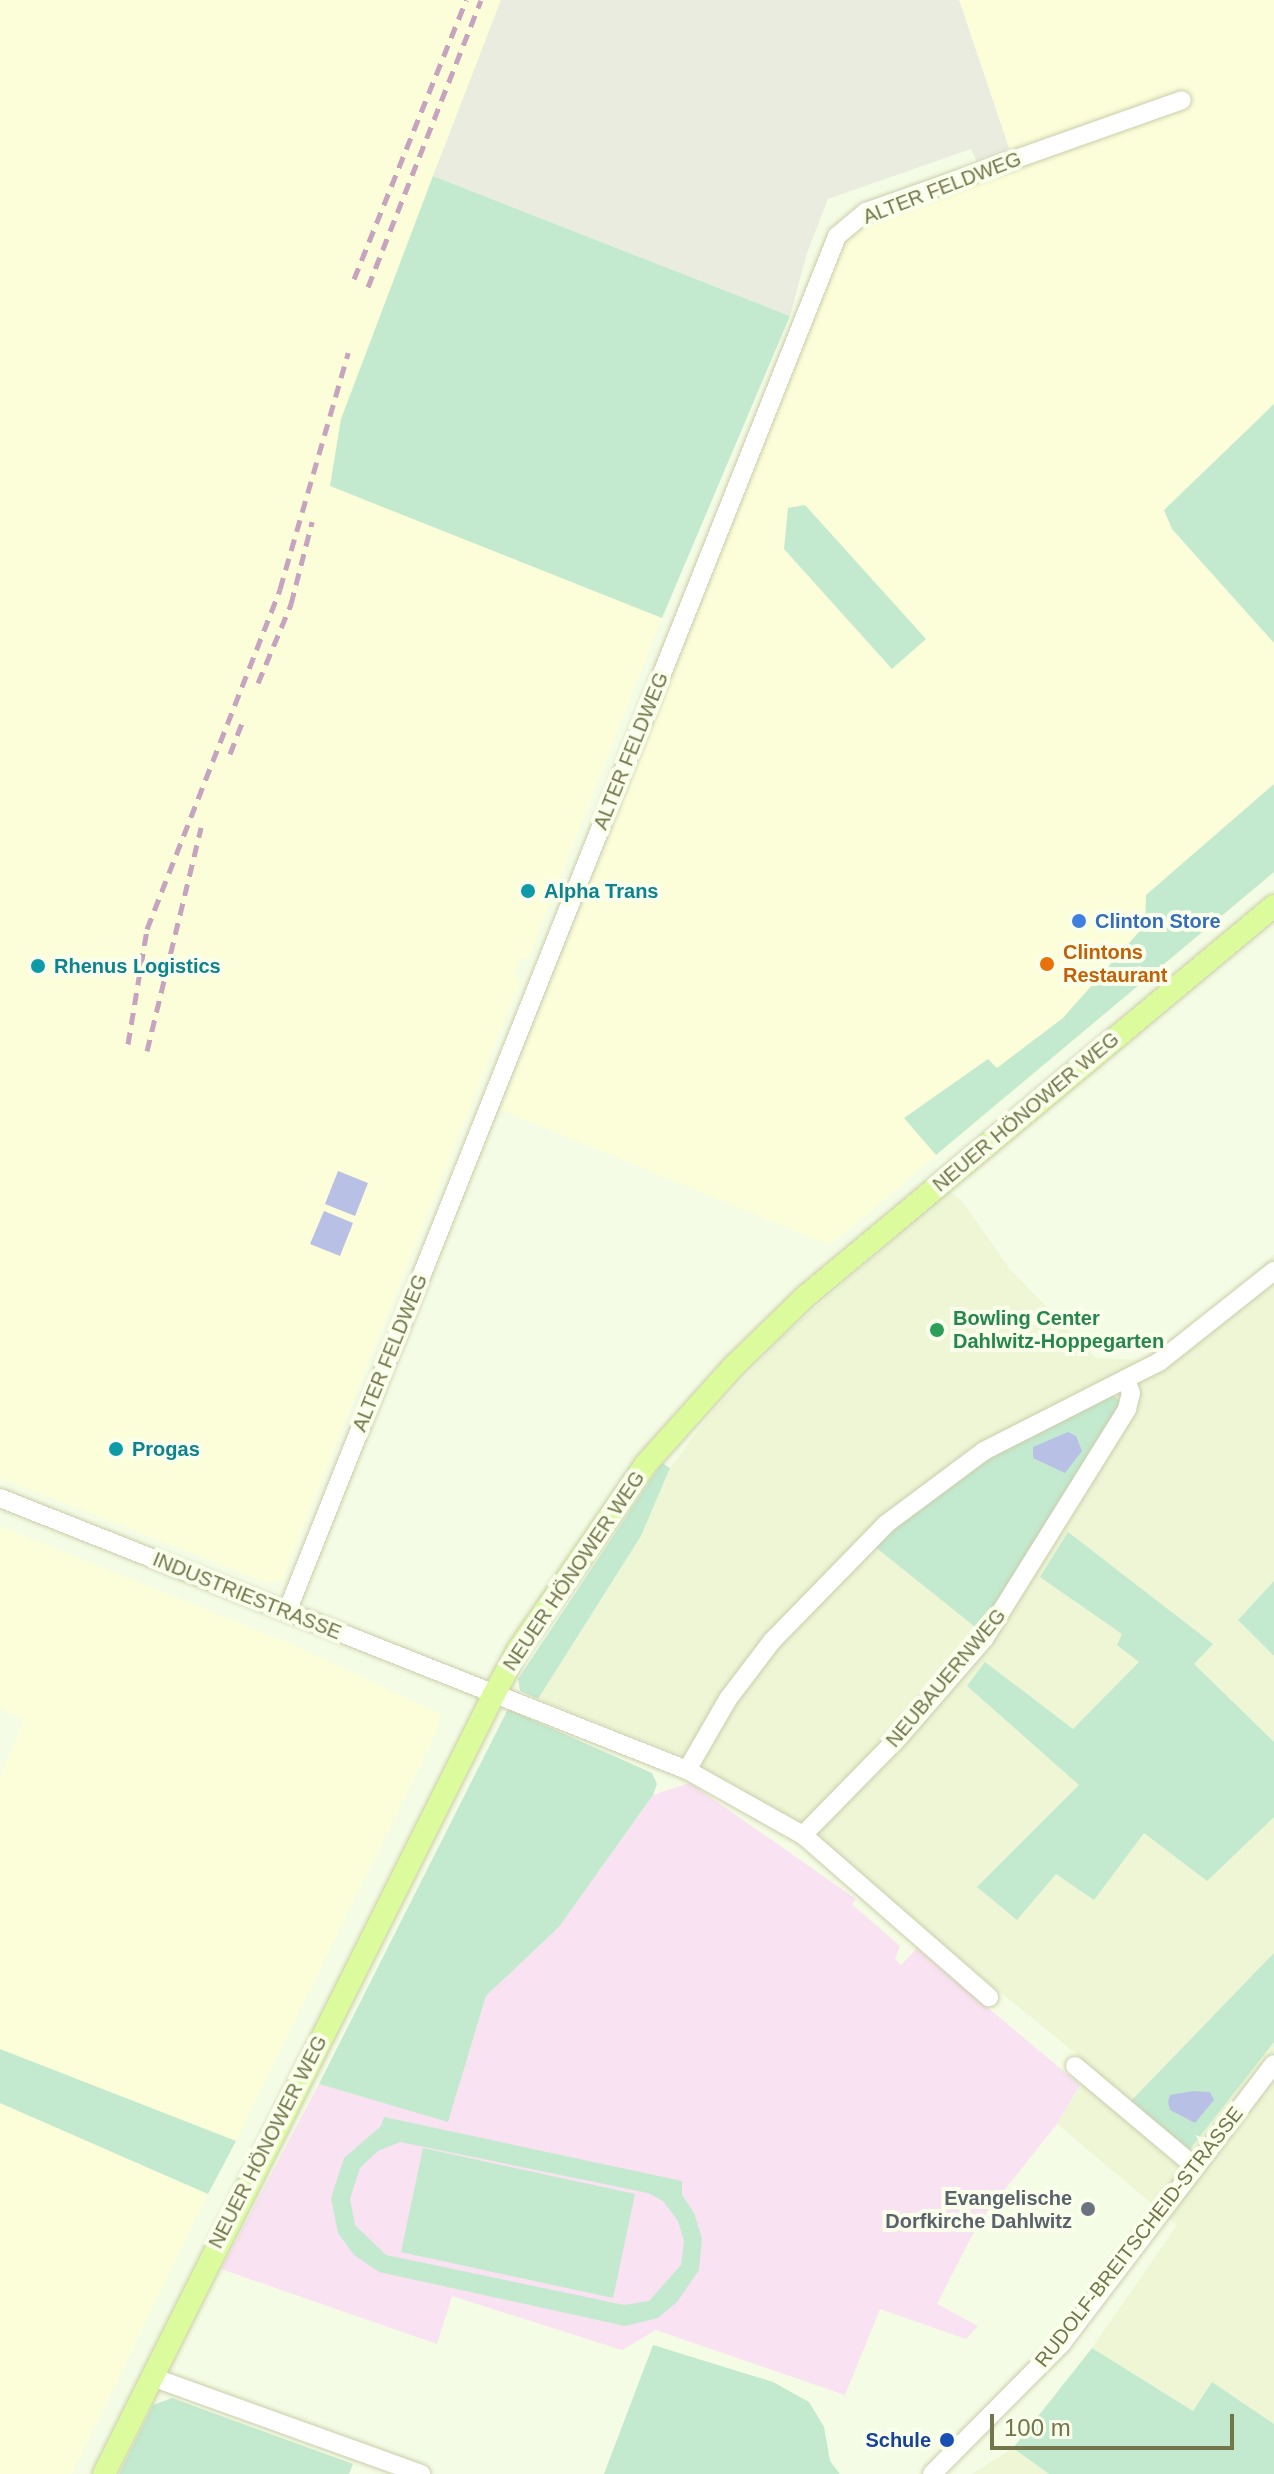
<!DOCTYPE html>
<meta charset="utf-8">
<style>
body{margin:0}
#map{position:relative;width:1274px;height:2474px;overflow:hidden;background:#f5fce5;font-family:Helvetica,sans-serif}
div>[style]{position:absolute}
.residential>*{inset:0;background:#eef6d6}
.commercial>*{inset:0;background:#fcfdd9}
.industrial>*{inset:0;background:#eaecdf}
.education>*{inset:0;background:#f9e2f1}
.green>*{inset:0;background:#c3eacf}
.water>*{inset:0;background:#b9c0e6}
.roads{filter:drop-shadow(0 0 2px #c9ceab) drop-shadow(0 0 2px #c9ceab)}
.minor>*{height:18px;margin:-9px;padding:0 9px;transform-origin:9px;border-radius:9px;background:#fff}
.major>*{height:22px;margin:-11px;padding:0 11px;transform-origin:11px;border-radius:11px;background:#dcfb9d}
.rail>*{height:5px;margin-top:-2.5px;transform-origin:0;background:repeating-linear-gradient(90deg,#c6a3be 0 12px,transparent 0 20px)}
.dots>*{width:22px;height:22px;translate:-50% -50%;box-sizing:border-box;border:4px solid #f9ffeb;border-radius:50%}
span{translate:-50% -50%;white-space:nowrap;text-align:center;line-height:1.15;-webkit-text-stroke:8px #f9ffeb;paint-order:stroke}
.street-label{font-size:20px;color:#73754a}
.culture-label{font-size:20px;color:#0d838f;font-weight:700}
.left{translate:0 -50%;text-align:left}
.shop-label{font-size:20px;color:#366cbe;font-weight:700}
.food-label{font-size:20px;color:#c56008;font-weight:700}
.leisure-label{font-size:20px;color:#27864d;font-weight:700}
.worship-label{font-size:20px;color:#5b616d;font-weight:700}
.right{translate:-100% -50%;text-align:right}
.transit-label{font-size:20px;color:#164399;font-weight:700}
.scale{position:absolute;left:990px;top:2414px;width:244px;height:36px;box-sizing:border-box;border:4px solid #73754a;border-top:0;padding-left:10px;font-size:24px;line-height:28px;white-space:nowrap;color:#73754a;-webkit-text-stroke:6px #f9ffeb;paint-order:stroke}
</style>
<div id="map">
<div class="residential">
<i style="clip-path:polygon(949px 1191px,962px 1201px,1009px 1268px,1096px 1358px,1141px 1360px,1234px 1294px,1274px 1254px,1274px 2424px,1193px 2411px,1092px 2348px,1177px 2225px,1057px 2124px,1092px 2067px,797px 1826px,683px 1756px,538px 1699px,641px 1536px,670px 1468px,707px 1418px,785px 1334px)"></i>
<i style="clip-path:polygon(1013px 2448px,1049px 2474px,972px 2474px)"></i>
</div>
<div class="commercial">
<i style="clip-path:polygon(0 0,501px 0,341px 419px,331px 486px,662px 618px,529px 958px,520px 959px,515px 974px,520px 982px,282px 1580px,268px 1583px,0 1478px)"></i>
<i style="clip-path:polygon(959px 0,1274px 0,1274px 872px,830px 1245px,501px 1110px,846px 237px,874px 220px,982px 181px,977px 162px,1010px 151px)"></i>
<i style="clip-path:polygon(0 1526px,294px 1645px,441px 1714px,435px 1736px,236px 2141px,0 2049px,0 1778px,24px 1719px,0 1709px)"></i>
<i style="clip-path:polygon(0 2103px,208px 2194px,72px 2474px,0 2474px)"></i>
</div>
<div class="industrial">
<i style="clip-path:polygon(501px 0,959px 0,1010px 151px,977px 162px,971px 149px,828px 199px,807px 253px,790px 316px,433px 176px)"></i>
</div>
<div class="education">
<i style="clip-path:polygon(690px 1783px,856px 1899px,852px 1904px,900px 1946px,895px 1959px,901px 1965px,917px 1948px,1080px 2085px,1057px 2124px,979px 2222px,937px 2304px,978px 2326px,966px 2339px,880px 2309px,845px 2395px,656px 2330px,622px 2350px,452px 2296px,437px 2344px,221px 2269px,319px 2084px,448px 2121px,486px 1996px,559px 1927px,653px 1795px)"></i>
</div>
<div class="green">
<i style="clip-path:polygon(433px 176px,790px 316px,662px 618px,330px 486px,341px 419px)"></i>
<i style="clip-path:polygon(1274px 404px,1274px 643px,1172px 529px,1164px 510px)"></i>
<i style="clip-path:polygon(805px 505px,926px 639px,892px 669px,784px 549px,788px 508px)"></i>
<i style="clip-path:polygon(1274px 784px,1274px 872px,936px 1155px,904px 1118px,988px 1059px,997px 1068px,1063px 1018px,1145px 925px,1146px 895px)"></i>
<i style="clip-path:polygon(1110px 1393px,1122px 1402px,979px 1630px,874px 1546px,937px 1491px,995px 1451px)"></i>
<i style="clip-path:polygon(662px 1463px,670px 1468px,641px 1536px,538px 1699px,520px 1691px,518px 1679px)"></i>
<i style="clip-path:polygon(1068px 1532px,1213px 1644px,1194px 1664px,1274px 1742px,1274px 1817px,1207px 1881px,1144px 1833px,1094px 1900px,1056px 1874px,1017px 1920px,977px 1887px,1079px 1785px,967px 1686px,985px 1662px,1073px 1729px,1139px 1662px,1117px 1645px,1122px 1634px,1040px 1577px)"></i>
<i style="clip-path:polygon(1274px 1581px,1274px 1656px,1238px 1620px)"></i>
<i style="clip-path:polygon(508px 1709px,652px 1773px,657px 1784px,653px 1795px,559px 1927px,486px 1996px,448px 2122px,319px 2084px)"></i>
<i style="clip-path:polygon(1274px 1953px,1274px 2042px,1187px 2153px,1130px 2102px)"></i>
<i style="clip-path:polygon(0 2049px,236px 2141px,208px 2194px,0 2103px)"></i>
<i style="clip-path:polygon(evenodd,384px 2117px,682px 2181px,682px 2195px,694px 2213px,702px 2239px,699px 2270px,677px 2302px,658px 2318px,625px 2326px,379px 2272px,354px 2255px,338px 2233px,331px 2198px,344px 2158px,381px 2126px,384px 2117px,400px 2142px,648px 2193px,663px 2201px,678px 2221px,684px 2241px,681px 2265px,649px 2301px,624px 2305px,386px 2255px,355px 2225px,350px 2199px,360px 2168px,378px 2151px,400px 2142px)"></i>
<i style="clip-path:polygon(423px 2148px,635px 2194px,613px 2298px,401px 2252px)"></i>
<i style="clip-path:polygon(653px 2345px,773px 2382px,809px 2402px,824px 2427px,830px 2461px,840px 2474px,604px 2474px)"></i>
<i style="clip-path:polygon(1092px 2348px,1193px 2411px,1212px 2382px,1274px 2424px,1274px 2474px,1049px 2474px,1013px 2448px)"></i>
<i style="clip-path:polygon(172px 2398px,353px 2464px,349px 2474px,119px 2474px,153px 2405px)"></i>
</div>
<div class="water">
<i style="clip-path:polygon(338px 1171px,368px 1183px,355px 1216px,325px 1204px)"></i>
<i style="clip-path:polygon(324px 1211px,353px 1223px,340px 1256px,310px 1244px)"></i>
<i style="clip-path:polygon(1068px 1432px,1076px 1436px,1082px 1451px,1065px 1473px,1033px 1458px,1033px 1447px)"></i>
<i style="clip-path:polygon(1193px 2091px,1210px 2092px,1214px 2100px,1195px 2123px,1170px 2110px,1168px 2102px,1170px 2095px)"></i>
</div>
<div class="roads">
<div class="minor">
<i style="left:0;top:1498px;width:739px;rotate:21.6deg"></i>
<i style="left:687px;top:1770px;width:133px;rotate:29.3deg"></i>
<i style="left:803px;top:1835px;width:247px;rotate:41.1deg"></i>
<i style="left:287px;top:1612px;width:1482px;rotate:-68.21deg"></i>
<i style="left:837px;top:236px;width:38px;rotate:-40deg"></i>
<i style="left:866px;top:212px;width:335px;rotate:-19.5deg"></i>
<i style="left:687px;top:1770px;width:82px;rotate:-60deg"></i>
<i style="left:728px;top:1699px;width:73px;rotate:-52.8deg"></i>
<i style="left:772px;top:1641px;width:163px;rotate:-45.7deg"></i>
<i style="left:886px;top:1524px;width:122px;rotate:-36.7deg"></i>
<i style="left:984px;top:1451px;width:196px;rotate:-27deg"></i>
<i style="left:1159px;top:1362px;width:147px;rotate:-38.4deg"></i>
<i style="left:803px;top:1835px;width:137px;rotate:-45.6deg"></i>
<i style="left:899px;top:1737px;width:130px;rotate:-49.1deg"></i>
<i style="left:984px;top:1639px;width:271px;rotate:-58.1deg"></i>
<i style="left:1127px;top:1409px;width:16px;rotate:-76deg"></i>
<i style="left:1131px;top:1393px;width:15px;rotate:-110deg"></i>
<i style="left:1075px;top:2066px;width:155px;rotate:40deg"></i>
<i style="left:152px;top:2377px;width:286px;rotate:19.8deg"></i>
<i style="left:932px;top:2474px;width:185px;rotate:-45.2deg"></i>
<i style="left:1062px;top:2343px;width:350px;rotate:-52.8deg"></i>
</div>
<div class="major">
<i style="left:104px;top:2474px;width:870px;rotate:-63.43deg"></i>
<i style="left:493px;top:1696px;width:52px;rotate:-61.5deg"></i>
<i style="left:518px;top:1650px;width:224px;rotate:-55.5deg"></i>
<i style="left:645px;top:1465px;width:132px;rotate:-48.1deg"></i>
<i style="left:733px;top:1367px;width:102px;rotate:-44.2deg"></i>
<i style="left:806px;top:1296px;width:609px;rotate:-39.81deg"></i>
</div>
</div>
<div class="rail">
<i style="left:354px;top:279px;width:301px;rotate:-68.1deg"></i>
<i style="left:368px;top:287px;width:308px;rotate:-68.5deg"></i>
<i style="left:258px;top:683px;width:86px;rotate:-67.3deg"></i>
<i style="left:291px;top:604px;width:85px;rotate:-75.6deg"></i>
<i style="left:230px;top:754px;width:39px;rotate:-69deg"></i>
<i style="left:128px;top:1044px;width:117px;rotate:-80.6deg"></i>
<i style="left:147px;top:929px;width:365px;rotate:-68.6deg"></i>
<i style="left:280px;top:589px;width:246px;rotate:-73.9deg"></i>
<i style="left:147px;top:1051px;width:230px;rotate:-76.4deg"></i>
</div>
<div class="dots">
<i style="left:528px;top:891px;background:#0f9aa8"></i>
<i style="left:1079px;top:921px;background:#3f7fe0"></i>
<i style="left:1047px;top:964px;background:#e8710a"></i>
<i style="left:38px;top:966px;background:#0f9aa8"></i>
<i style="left:937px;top:1330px;background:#2e9e5b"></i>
<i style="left:116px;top:1449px;background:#0f9aa8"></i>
<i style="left:1088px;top:2209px;background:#6b7280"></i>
<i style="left:947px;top:2440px;background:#1a4fb4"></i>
</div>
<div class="street-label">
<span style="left:942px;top:188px;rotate:-21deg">ALTER FELDWEG</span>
<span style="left:631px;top:751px;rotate:-68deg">ALTER FELDWEG</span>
<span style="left:1026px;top:1112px;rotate:-40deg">NEUER HÖNOWER WEG</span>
<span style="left:390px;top:1353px;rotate:-68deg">ALTER FELDWEG</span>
<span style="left:574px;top:1571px;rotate:-56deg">NEUER HÖNOWER WEG</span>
<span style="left:247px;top:1596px;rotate:22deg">INDUSTRIESTRASSE</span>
<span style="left:946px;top:1678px;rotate:-50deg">NEUBAUERNWEG</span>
<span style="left:268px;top:2142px;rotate:-63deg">NEUER HÖNOWER WEG</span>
<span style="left:1139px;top:2237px;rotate:-52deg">RUDOLF-BREITSCHEID-STRASSE</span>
</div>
<div class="culture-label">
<span class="left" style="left:544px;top:891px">Alpha Trans</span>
<span class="left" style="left:54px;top:966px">Rhenus Logistics</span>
<span class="left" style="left:132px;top:1449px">Progas</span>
</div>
<div class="shop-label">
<span class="left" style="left:1095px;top:921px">Clinton Store</span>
</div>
<div class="food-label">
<span class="left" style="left:1063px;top:964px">Clintons<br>Restaurant</span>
</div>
<div class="leisure-label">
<span class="left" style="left:953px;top:1330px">Bowling Center<br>Dahlwitz-Hoppegarten</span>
</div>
<div class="worship-label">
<span class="right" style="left:1072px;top:2210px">Evangelische<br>Dorfkirche Dahlwitz</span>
</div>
<div class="transit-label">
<span class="right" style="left:931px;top:2440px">Schule</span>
</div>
<div class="scale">100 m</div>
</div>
